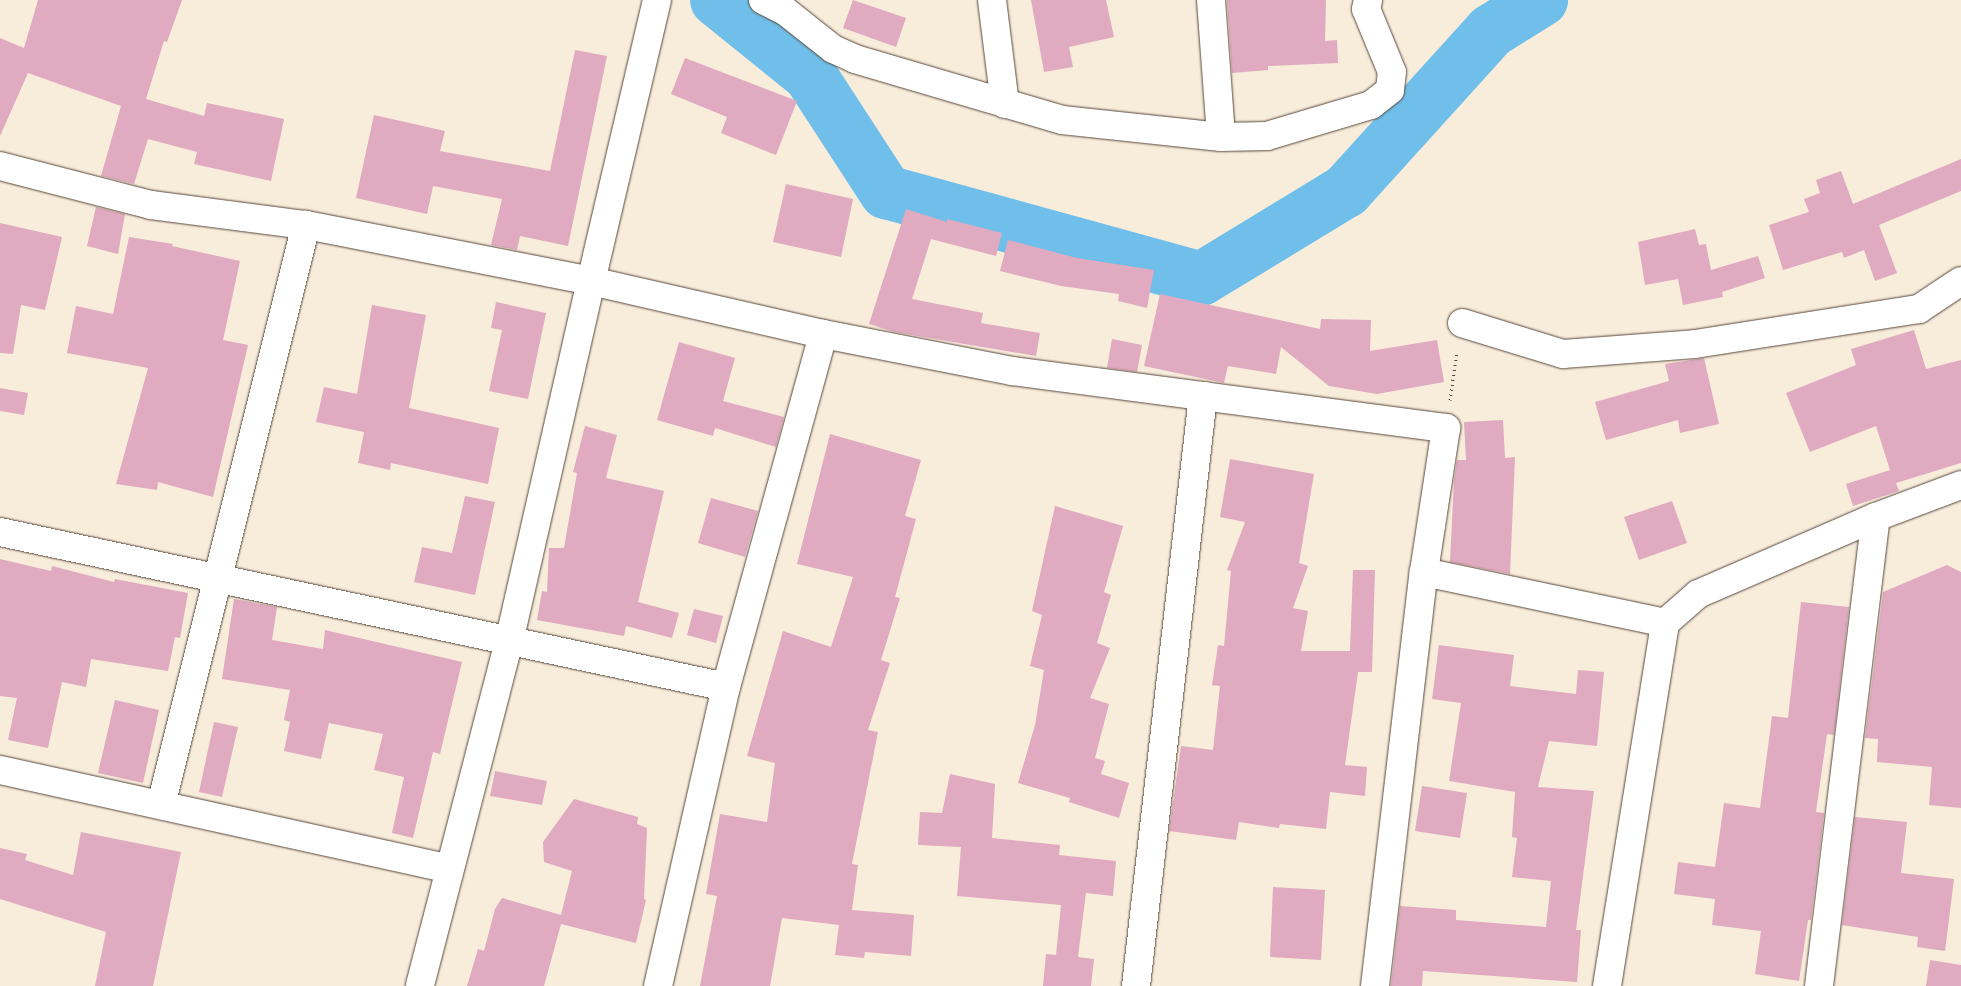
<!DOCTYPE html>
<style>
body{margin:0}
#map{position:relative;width:1961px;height:986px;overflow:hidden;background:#f8ecdb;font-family:Caveat,sans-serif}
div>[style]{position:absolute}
.river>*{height:54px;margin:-27px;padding:0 27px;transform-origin:27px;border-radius:27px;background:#70bfeb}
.building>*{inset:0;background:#e0aac0}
.path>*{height:3px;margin-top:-1.5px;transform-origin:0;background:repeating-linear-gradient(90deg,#57473a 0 1px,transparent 0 5px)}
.roads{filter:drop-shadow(0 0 1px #57473a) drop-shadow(0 0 1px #57473a)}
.minor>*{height:28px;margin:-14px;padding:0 14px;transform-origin:14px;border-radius:14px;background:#fff}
.major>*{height:28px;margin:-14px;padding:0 14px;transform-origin:14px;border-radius:14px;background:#fff}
span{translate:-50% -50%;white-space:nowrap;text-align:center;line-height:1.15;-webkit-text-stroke:4.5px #fdfcf7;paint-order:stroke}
</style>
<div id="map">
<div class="river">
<i style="left:717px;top:0;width:119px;rotate:38.9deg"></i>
<i style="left:810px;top:75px;width:140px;rotate:57deg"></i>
<i style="left:886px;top:192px;width:327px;rotate:15.4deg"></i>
<i style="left:1201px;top:279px;width:170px;rotate:-31.3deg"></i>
<i style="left:1346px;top:191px;width:216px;rotate:-47.8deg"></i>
<i style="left:1491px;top:31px;width:59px;rotate:-31.8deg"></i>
</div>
<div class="building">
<i style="clip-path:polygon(38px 0,182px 0,167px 42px,164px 41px,146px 99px,204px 116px,207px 103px,284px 119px,271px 181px,194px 164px,197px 152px,148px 139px,134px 184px,101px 176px,121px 106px,28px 73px,0 136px,0 38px,24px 48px)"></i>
<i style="clip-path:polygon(853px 0,906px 18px,896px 47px,843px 28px)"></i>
<i style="clip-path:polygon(1031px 0,1106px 0,1114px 37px,1069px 47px,1073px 67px,1044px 72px)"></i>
<i style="clip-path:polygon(1227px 0,1326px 0,1325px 41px,1337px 40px,1338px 63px,1268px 66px,1268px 70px,1232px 73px)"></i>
<i style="clip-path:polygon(575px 50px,607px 56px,568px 246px,520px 236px,517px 250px,491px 245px,502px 199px,433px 186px,427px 214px,356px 198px,374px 115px,445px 131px,440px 151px,550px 171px)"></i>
<i style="clip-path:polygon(685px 58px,797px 101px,776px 155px,721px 133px,727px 117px,671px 94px)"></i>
<i style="clip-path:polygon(1961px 159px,1961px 191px,1879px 225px,1897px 273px,1875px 281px,1864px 250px,1844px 258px,1842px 252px,1783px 270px,1769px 225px,1809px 212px,1804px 199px,1820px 193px,1816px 180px,1841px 171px,1853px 204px)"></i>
<i style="clip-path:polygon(786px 184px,853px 199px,841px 257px,773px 242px)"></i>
<i style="clip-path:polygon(96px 207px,125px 214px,118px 254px,87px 246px)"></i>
<i style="clip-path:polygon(906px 209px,947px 222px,947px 219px,1002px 233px,996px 256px,931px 239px,912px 299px,983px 313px,981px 323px,1040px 333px,1036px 356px,894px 332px,869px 324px)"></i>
<i style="clip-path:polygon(0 223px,62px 237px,45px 310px,21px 305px,13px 354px,0 353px)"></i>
<i style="clip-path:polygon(1695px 229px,1699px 245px,1706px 244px,1711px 270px,1758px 256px,1765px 278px,1722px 292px,1723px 297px,1683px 305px,1678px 279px,1645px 285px,1638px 242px)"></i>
<i style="clip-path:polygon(129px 237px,173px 244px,172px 246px,240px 261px,223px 340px,248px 345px,213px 497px,158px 482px,157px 490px,116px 484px,148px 368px,67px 353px,76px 306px,113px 314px)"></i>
<i style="clip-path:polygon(1008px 240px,1077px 258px,1154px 270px,1147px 308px,1118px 301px,1119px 294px,1061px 286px,1000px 271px)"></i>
<i style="clip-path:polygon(1160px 294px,1320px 329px,1321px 319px,1371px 320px,1370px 351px,1437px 340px,1444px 382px,1377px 394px,1329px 386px,1281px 347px,1276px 374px,1228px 366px,1224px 383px,1144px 366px)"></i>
<i style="clip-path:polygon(496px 302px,546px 313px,528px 399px,489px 391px,502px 330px,491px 328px)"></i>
<i style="clip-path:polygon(372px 305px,426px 315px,409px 408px,499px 428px,488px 484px,391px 463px,390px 470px,358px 463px,364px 432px,316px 422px,324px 387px,357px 394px)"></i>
<i style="clip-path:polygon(1914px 330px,1926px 369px,1961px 360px,1961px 463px,1896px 483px,1899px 491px,1853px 506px,1846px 484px,1890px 470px,1876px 426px,1810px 452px,1786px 393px,1856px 365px,1851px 349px)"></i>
<i style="clip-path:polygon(1112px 339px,1142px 345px,1137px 372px,1107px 368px)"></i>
<i style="clip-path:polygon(679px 342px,735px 358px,723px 401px,784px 417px,776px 447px,715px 428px,713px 436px,657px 420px)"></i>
<i style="clip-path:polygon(1704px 358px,1719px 424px,1680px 433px,1678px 420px,1606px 440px,1595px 402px,1669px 381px,1665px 364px)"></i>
<i style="clip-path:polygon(0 388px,28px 393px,24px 415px,0 411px)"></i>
<i style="clip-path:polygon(1503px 420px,1505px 458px,1515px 457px,1510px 574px,1450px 562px,1454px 481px,1457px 460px,1466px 460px,1464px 422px)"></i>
<i style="clip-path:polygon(585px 426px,617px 435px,606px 478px,664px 491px,638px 602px,679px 613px,672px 638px,626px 626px,624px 636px,537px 620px,542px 591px,547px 592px,549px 548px,564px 548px,577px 473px,573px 472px)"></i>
<i style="clip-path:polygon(830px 434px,921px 460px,905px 516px,916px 519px,895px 597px,900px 598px,881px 660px,890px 663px,868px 730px,878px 732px,852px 864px,858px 865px,852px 910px,914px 915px,911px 956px,865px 952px,864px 958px,835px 955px,839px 925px,782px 918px,770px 986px,700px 986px,717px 896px,706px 894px,720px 814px,767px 822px,775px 763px,747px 756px,783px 631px,831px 647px,853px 577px,797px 564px)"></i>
<i style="clip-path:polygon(1230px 459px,1314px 474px,1299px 563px,1308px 566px,1293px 608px,1308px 611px,1301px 651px,1350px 651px,1353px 570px,1375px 570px,1372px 672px,1358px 672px,1345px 765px,1367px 767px,1365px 796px,1330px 792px,1326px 829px,1280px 824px,1279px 828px,1239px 822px,1236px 840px,1169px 831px,1181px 746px,1213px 750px,1220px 686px,1212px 685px,1218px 645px,1224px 646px,1231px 571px,1227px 570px,1245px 522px,1220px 517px)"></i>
<i style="clip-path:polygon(465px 496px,495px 502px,475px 595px,414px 582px,422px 547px,452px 553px)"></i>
<i style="clip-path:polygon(711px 498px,758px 511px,745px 557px,698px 543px)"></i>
<i style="clip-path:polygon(1672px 501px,1687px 543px,1639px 560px,1624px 517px)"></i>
<i style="clip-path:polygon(1055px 506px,1123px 526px,1104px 592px,1111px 595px,1097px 643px,1110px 648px,1090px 698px,1109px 704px,1095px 758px,1105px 761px,1101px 774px,1129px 783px,1119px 818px,1069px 802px,1070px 798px,1018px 783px,1035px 725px,1044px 670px,1030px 666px,1042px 615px,1032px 611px)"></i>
<i style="clip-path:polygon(0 559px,51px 571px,52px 566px,114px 582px,115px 579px,188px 593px,180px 638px,175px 637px,168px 671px,91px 659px,86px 687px,62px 682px,48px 748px,8px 740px,17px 698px,0 696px)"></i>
<i style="clip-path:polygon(1947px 565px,1961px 572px,1961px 808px,1929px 805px,1932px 767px,1877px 762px,1878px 739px,1865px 738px,1883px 592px)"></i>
<i style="clip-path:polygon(234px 599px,277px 607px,272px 640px,323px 649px,325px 630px,462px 662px,440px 754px,433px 752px,413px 838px,392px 833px,404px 777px,374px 770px,383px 734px,329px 723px,321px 759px,284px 751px,290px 722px,284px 720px,290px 690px,222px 679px)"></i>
<i style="clip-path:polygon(1801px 602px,1849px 607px,1834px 735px,1827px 734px,1816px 812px,1824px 813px,1811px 920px,1808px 920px,1799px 981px,1755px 974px,1761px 931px,1712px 925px,1715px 899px,1674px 894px,1678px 862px,1715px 867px,1724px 803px,1760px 808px,1772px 716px,1788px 718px)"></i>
<i style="clip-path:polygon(694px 609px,723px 616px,716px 643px,687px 635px)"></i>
<i style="clip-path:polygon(1439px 645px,1514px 655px,1510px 686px,1576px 694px,1578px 670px,1604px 672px,1597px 746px,1549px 741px,1538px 787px,1594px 791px,1576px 930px,1581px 930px,1577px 982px,1423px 971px,1422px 986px,1391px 986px,1400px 906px,1456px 910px,1456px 920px,1546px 927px,1551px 881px,1512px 877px,1517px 838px,1512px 837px,1515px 792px,1449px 781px,1461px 703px,1432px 699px)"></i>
<i style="clip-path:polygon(115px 700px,159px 710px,143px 783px,98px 773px)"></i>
<i style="clip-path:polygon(214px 722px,238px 727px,222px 797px,199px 792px)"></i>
<i style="clip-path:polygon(495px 771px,547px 781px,542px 805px,490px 796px)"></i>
<i style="clip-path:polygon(950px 774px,995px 784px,992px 838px,1060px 845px,1059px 855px,1116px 861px,1113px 896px,1086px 893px,1078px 957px,1094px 959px,1091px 986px,1043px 986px,1046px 954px,1056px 955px,1061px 905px,957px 896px,961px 847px,918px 845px,920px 812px,942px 813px)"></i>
<i style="clip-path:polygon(1422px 786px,1467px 793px,1460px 838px,1415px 831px)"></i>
<i style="clip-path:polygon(574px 799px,638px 817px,637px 824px,647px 828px,644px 899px,646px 900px,636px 943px,561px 924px,544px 986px,467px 986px,478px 949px,484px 951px,495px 909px,502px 898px,561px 915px,572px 871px,544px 862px,543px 842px)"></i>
<i style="clip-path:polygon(1855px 817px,1907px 822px,1901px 873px,1954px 879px,1945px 951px,1917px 947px,1918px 937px,1842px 925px)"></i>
<i style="clip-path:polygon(81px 832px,181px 852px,153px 986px,95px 986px,106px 932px,0 899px,0 848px,27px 854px,25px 860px,73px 875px)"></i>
<i style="clip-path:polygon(1273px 887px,1325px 890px,1321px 960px,1270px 957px)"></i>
<i style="clip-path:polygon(1930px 960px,1961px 965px,1961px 986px,1926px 986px)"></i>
</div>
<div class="path">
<i style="left:1450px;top:400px;width:49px;rotate:-81.7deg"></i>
</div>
<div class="roads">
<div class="minor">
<i style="left:657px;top:0;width:289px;rotate:103.2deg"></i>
<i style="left:591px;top:281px;width:238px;rotate:12.9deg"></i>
<i style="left:823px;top:334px;width:193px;rotate:11.1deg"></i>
<i style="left:1012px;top:371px;width:438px;rotate:7.5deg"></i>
<i style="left:1446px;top:428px;width:146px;rotate:98.7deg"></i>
<i style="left:1424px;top:572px;width:246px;rotate:11.9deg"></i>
<i style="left:763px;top:0;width:25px;rotate:27deg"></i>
<i style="left:785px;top:11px;width:61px;rotate:38.4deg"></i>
<i style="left:833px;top:49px;width:24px;rotate:24deg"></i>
<i style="left:855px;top:59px;width:216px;rotate:16.4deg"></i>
<i style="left:1062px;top:120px;width:160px;rotate:6.1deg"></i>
<i style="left:1221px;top:137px;width:46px;rotate:-1.2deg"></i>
<i style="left:1267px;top:136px;width:109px;rotate:-16.6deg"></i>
<i style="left:1371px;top:105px;width:24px;rotate:-38deg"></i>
<i style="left:1390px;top:90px;width:18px;rotate:-84deg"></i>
<i style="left:1392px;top:72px;width:68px;rotate:-112.4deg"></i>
<i style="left:1366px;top:9px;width:9px;rotate:-77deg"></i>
<i style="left:992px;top:0;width:105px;rotate:82.9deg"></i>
<i style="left:1211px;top:0;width:137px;rotate:85.8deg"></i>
<i style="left:0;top:166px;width:156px;rotate:14.5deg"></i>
<i style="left:151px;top:205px;width:156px;rotate:7.4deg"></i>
<i style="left:306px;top:225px;width:290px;rotate:11.1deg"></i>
<i style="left:591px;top:281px;width:369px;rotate:102.8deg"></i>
<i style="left:509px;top:641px;width:356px;rotate:104.5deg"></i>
<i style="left:1462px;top:323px;width:106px;rotate:17.1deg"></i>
<i style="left:1563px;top:354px;width:132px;rotate:-4.3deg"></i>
<i style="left:1695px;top:344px;width:227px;rotate:-8.9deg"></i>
<i style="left:1919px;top:309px;width:50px;rotate:-33.7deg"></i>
<i style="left:0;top:532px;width:742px;rotate:12.05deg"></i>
<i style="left:0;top:770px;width:460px;rotate:12.4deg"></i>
<i style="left:161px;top:805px;width:598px;rotate:-75.96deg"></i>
<i style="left:658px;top:986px;width:307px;rotate:-77.2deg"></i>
<i style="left:726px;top:687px;width:366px;rotate:-74.6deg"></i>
<i style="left:1136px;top:986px;width:594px;rotate:-83.52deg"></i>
<i style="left:1375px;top:986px;width:417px;rotate:-83.3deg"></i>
<i style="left:1819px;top:986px;width:472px;rotate:-83.1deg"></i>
</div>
<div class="major">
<i style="left:1607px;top:986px;width:368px;rotate:-80.9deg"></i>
<i style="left:1665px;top:623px;width:44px;rotate:-41.3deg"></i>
<i style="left:1698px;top:594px;width:194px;rotate:-23.4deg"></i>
<i style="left:1876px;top:517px;width:91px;rotate:-20.6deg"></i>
</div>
</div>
</div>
